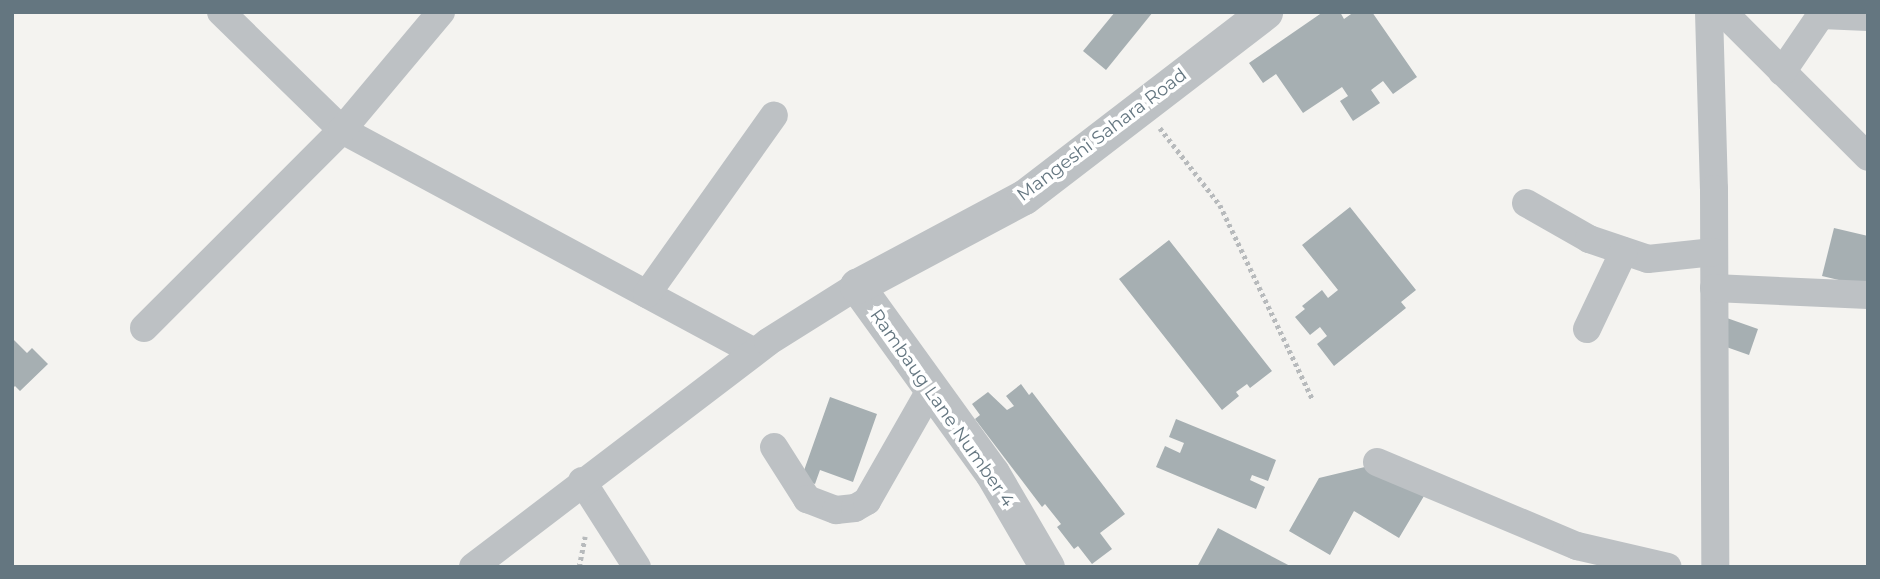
<!DOCTYPE html>
<style>
body{margin:0}
#map{position:relative;width:1880px;height:579px;overflow:hidden;background:#f4f3f0;font-family:Montserrat,sans-serif}
div>[style]{position:absolute}
.building>*{inset:0;background:#a6afb2}
.path>*{height:4.5px;margin-top:-2.25px;transform-origin:0;background:repeating-linear-gradient(90deg,#b7babc 0 3.5px,transparent 0 7px)}
.minor>*{height:28px;margin:-14px;padding:0 14px;transform-origin:14px;border-radius:14px;background:#bdc1c4}
.tertiary>*{height:35px;margin:-17.5px;padding:0 17.5px;transform-origin:17.5px;border-radius:17.5px;background:#bdc1c4}
span{translate:-50% -50%;white-space:nowrap;text-align:center;line-height:1.15;-webkit-text-stroke:7px #fff;paint-order:stroke}
.street-label{font-size:18px;color:#647680}
.frame{position:absolute;inset:0;border:14px solid #647680;pointer-events:none}
</style>
<div id="map">
<div class="building">
<i style="clip-path:polygon(1115px 12px,1153px 12px,1106px 70px,1083px 51px)"></i>
<i style="clip-path:polygon(1323px 12px,1340px 12px,1344px 19px,1354px 12px,1372px 12px,1417px 77px,1393px 94px,1383px 81px,1371px 90px,1380px 103px,1353px 121px,1340px 101px,1348px 96px,1342px 87px,1303px 113px,1276px 74px,1263px 83px,1249px 63px)"></i>
<i style="clip-path:polygon(1350px 207px,1416px 290px,1401px 302px,1406px 308px,1334px 366px,1317px 344px,1327px 336px,1320px 327px,1310px 335px,1295px 317px,1305px 309px,1302px 306px,1322px 290px,1328px 298px,1338px 290px,1302px 245px)"></i>
<i style="clip-path:polygon(1834px 228px,1868px 236px,1868px 287px,1822px 276px)"></i>
<i style="clip-path:polygon(1169px 240px,1272px 371px,1250px 388px,1247px 384px,1236px 392px,1239px 396px,1222px 410px,1119px 279px)"></i>
<i style="clip-path:polygon(1724px 317px,1758px 329px,1749px 355px,1715px 343px)"></i>
<i style="clip-path:polygon(12px 338px,27px 353px,32px 348px,48px 364px,20px 391px,15px 386px,12px 389px)"></i>
<i style="clip-path:polygon(1021px 384px,1029px 395px,1032px 392px,1125px 514px,1100px 533px,1112px 549px,1092px 564px,1078px 546px,1074px 549px,1057px 527px,1061px 524px,1045px 504px,1042px 507px,975px 419px,980px 415px,972px 404px,988px 392px,1007px 410px,1014px 406px,1006px 396px)"></i>
<i style="clip-path:polygon(830px 397px,877px 414px,853px 482px,820px 470px,815px 484px,801px 479px)"></i>
<i style="clip-path:polygon(1176px 419px,1276px 460px,1268px 481px,1252px 475px,1250px 480px,1265px 487px,1256px 509px,1156px 467px,1165px 446px,1180px 453px,1184px 443px,1169px 437px)"></i>
<i style="clip-path:polygon(1369px 466px,1424px 496px,1399px 538px,1354px 511px,1330px 555px,1289px 531px,1319px 478px)"></i>
<i style="clip-path:polygon(1218px 528px,1292px 567px,1197px 567px)"></i>
</div>
<div class="path">
<i style="left:1160px;top:128px;width:98px;rotate:52.1deg"></i>
<i style="left:1220px;top:205px;width:216px;rotate:64.5deg"></i>
<i style="left:579px;top:567px;width:31px;rotate:-79deg"></i>
</div>
<div class="minor">
<i style="left:221px;top:12px;width:169px;rotate:44.3deg"></i>
<i style="left:342px;top:130px;width:468px;rotate:28.3deg"></i>
<i style="left:1709px;top:12px;width:177px;rotate:88.4deg"></i>
<i style="left:1714px;top:189px;width:378px;rotate:89.8deg"></i>
<i style="left:1723px;top:12px;width:205px;rotate:45deg"></i>
<i style="left:1821px;top:15px;width:47px;rotate:2.4deg"></i>
<i style="left:1782px;top:72px;width:73px;rotate:-55.7deg"></i>
<i style="left:1526px;top:203px;width:73px;rotate:29.7deg"></i>
<i style="left:1589px;top:239px;width:62px;rotate:18.7deg"></i>
<i style="left:1648px;top:259px;width:66px;rotate:-6.1deg"></i>
<i style="left:1714px;top:288px;width:154px;rotate:2.6deg"></i>
<i style="left:647px;top:294px;width:219px;rotate:-54.6deg"></i>
<i style="left:144px;top:328px;width:280px;rotate:-45deg"></i>
<i style="left:342px;top:130px;width:154px;rotate:-50deg"></i>
<i style="left:1587px;top:329px;width:86px;rotate:-64.6deg"></i>
<i style="left:774px;top:447px;width:62px;rotate:57.6deg"></i>
<i style="left:807px;top:499px;width:31px;rotate:21deg"></i>
<i style="left:836px;top:510px;width:19px;rotate:-6deg"></i>
<i style="left:855px;top:508px;width:14px;rotate:-30deg"></i>
<i style="left:867px;top:501px;width:129px;rotate:-60.3deg"></i>
<i style="left:1377px;top:462px;width:217px;rotate:22.8deg"></i>
<i style="left:1577px;top:546px;width:93px;rotate:13deg"></i>
<i style="left:582px;top:481px;width:102px;rotate:57.4deg"></i>
<i style="left:473px;top:567px;width:371px;rotate:-37.3deg"></i>
<i style="left:768px;top:342px;width:105px;rotate:-32.2deg"></i>
</div>
<div class="tertiary">
<i style="left:1047px;top:567px;width:109px;rotate:-120.3deg"></i>
<i style="left:992px;top:473px;width:231px;rotate:-125.8deg"></i>
<i style="left:857px;top:286px;width:189px;rotate:-28.1deg"></i>
<i style="left:1024px;top:197px;width:304px;rotate:-37.5deg"></i>
</div>
<div class="street-label">
<span style="left:1102px;top:135px;rotate:-37deg">Mangeshi Sahara Road</span>
<span style="left:942px;top:408px;rotate:55deg">Rambaug Lane Number 4</span>
</div>
<div class="frame"></div>
</div>
